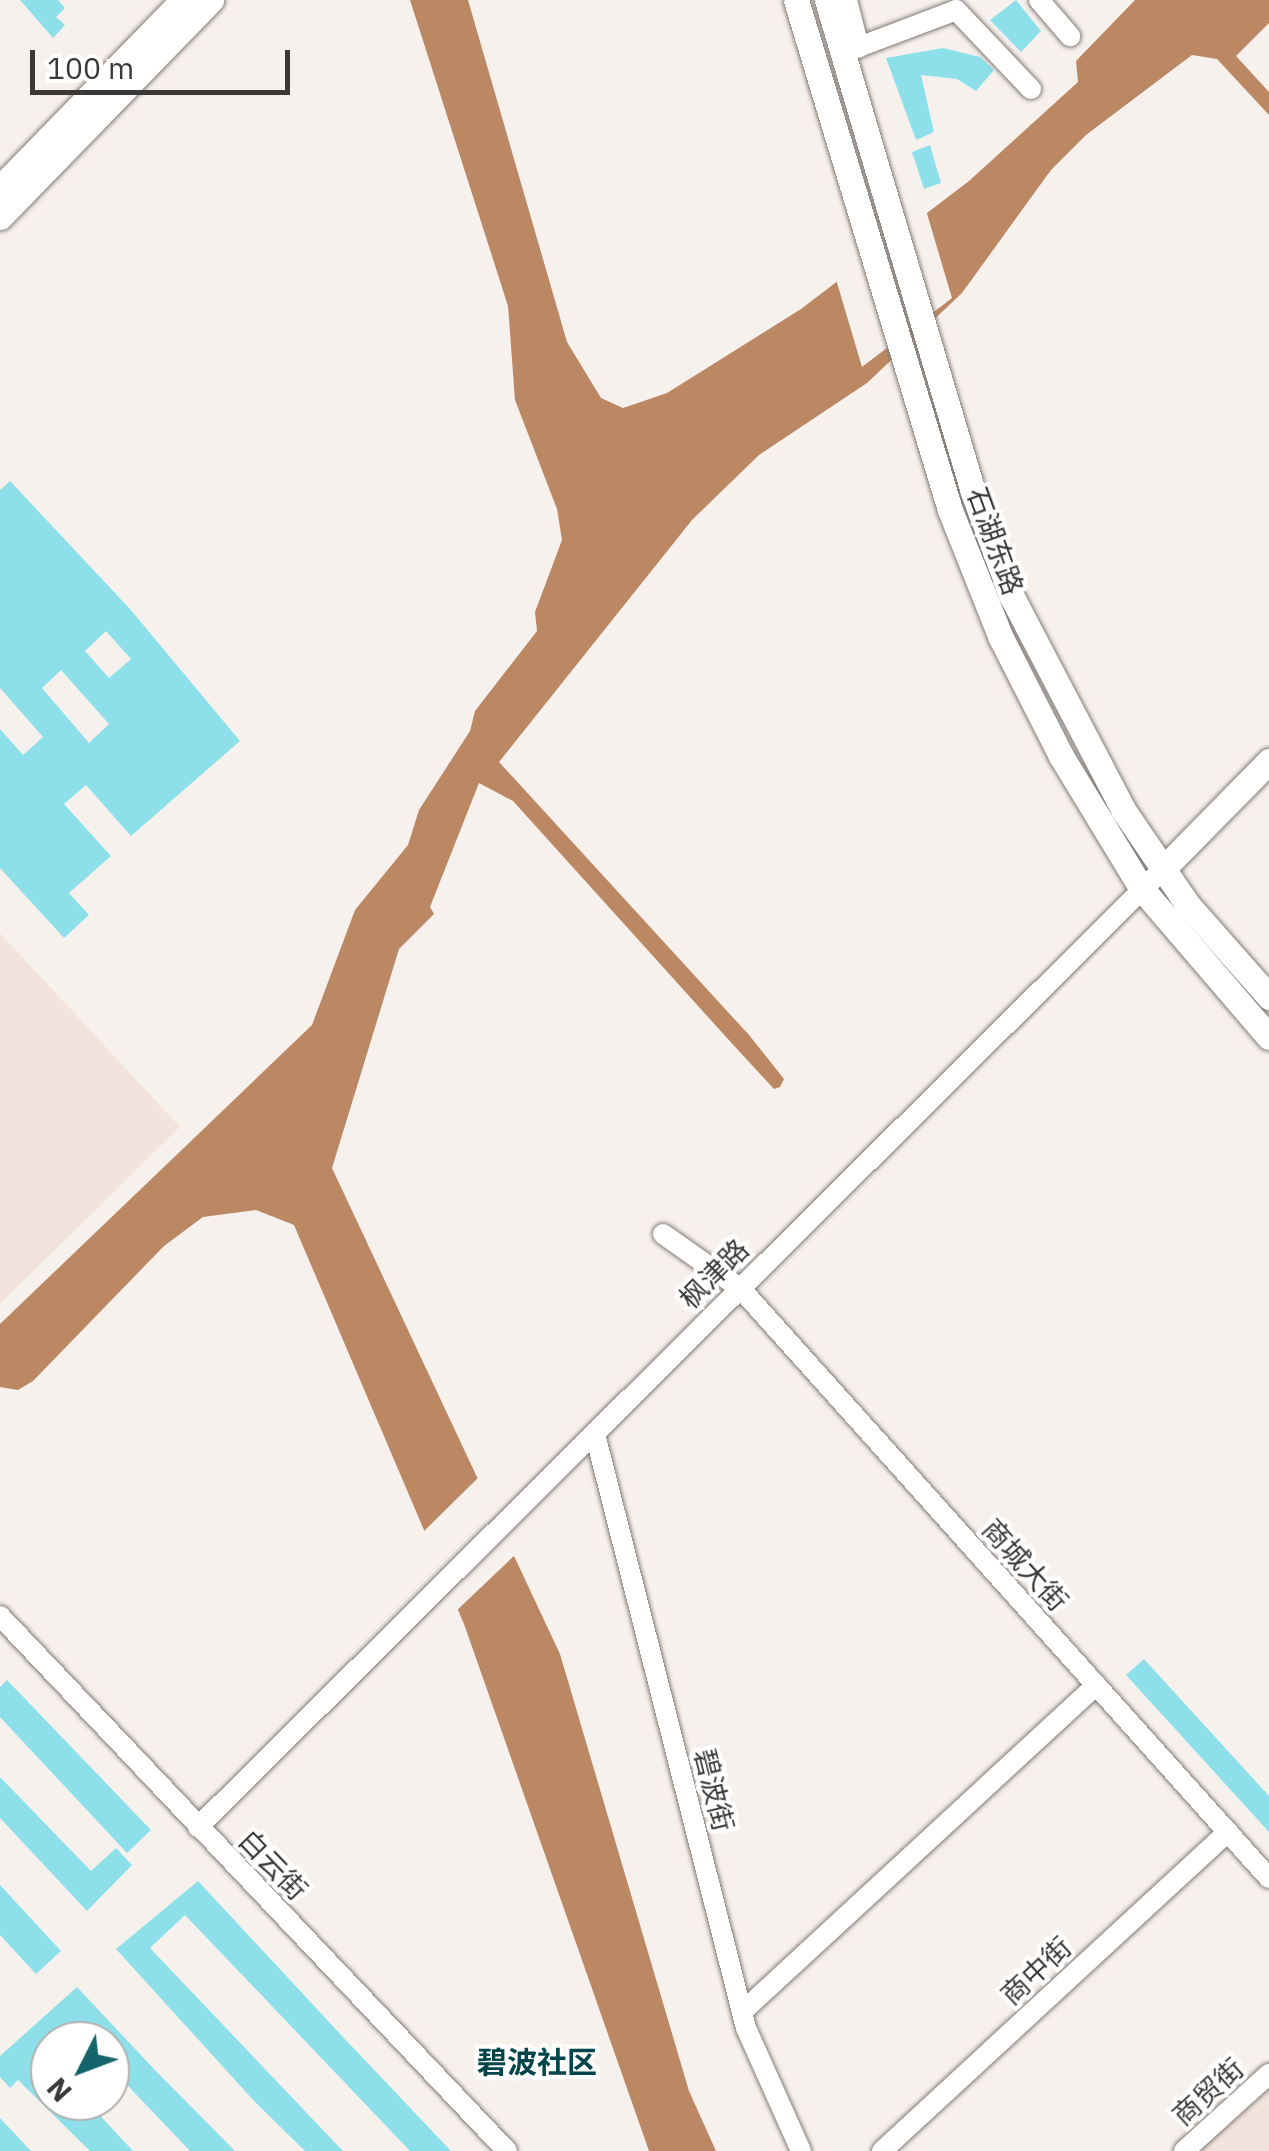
<!DOCTYPE html>
<meta charset="utf-8">
<style>
body{margin:0}
#map{position:relative;width:1269px;height:2151px;overflow:hidden;background:#f7f1ed;font-family:"IBM Plex Sans","Noto Sans SC",sans-serif}
div>[style]{position:absolute}
.built>*{inset:0;background:#f2e4dc}
.water>*{inset:0;background:#bc8864}
.pier>*{inset:0;background:#f7f1ed}
.building>*{inset:0;background:#8de0ea}
.roads{filter:drop-shadow(0 0 2px #807b77) drop-shadow(0 0 2px #807b77)}
.minor>*{height:20px;margin:-10px;padding:0 10px;transform-origin:10px;border-radius:10px;background:#fff}
.major>*{height:25px;margin:-12.5px;padding:0 12.5px;transform-origin:12.5px;border-radius:12.5px;background:#fff}
span{translate:-50% -50%;white-space:nowrap;text-align:center;line-height:1.15;-webkit-text-stroke:8px #fff;paint-order:stroke}
.street-label{font-size:28px;color:#3b3937}
.neighbourhood-label{font-size:30px;color:#02454b;font-weight:700}
.north{position:absolute;left:30px;top:2021px;width:100px;height:100px;box-sizing:border-box;background:#fff;border:2px solid #b1b0af;border-radius:50%;rotate:228deg;font-size:28px;font-weight:700;line-height:40px;text-align:center;color:#3b3937}
.north::after{content:'';display:block;margin:auto;width:35px;height:45px;background:#15636b;clip-path:polygon(50% 0,100% 100%,50% 72%,0 100%)}
.scale{position:absolute;left:30px;top:50px;width:260px;height:45px;box-sizing:border-box;border:5px solid #3b3937;border-top:0;padding-left:12px;font-size:30px;line-height:35px;white-space:nowrap;color:#3b3937;-webkit-text-stroke:8px #fff;paint-order:stroke}
</style>
<div id="map">
<div class="built">
<i style="clip-path:polygon(0 933px,180px 1127px,0 1304px)"></i>
<i style="clip-path:polygon(1269px 2089px,1269px 2151px,1199px 2151px)"></i>
</div>
<div class="water">
<i style="clip-path:polygon(410px 0,468px 0,567px 342px,601px 398px,623px 408px,667px 393px,801px 309px,969px 181px,1078px 82px,1076px 61px,1135px 0,1269px 0,1269px 23px,1236px 56px,1269px 92px,1269px 115px,1217px 59px,1192px 55px,1086px 135px,1051px 170px,962px 293px,867px 383px,759px 455px,692px 520px,499px 762px,749px 1035px,784px 1079px,780px 1087px,774px 1089px,727px 1038px,513px 801px,479px 783px,430px 907px,434px 914px,399px 949px,332px 1168px,560px 1654px,689px 2091px,716px 2151px,649px 2151px,464px 1624px,294px 1225px,256px 1210px,203px 1217px,164px 1246px,33px 1381px,18px 1390px,0 1387px,0 1324px,312px 1025px,355px 910px,408px 845px,419px 810px,470px 731px,475px 711px,537px 631px,535px 612px,562px 540px,557px 509px,515px 400px,508px 306px)"></i>
</div>
<div class="pier">
<i style="clip-path:polygon(925px 207px,952px 298px,862px 367px,835px 276px)"></i>
<i style="clip-path:polygon(481px 1475px,518px 1552px,453px 1614px,417px 1538px)"></i>
</div>
<div class="building">
<i style="clip-path:polygon(20px 0,58px 0,65px 8px,56px 17px,65px 25px,53px 38px)"></i>
<i style="clip-path:polygon(1016px 0,1041px 31px,1021px 52px,990px 20px)"></i>
<i style="clip-path:polygon(943px 48px,980px 57px,994px 70px,976px 91px,957px 79px,921px 75px,934px 132px,916px 140px,886px 58px)"></i>
<i style="clip-path:polygon(930px 145px,941px 183px,924px 189px,912px 152px)"></i>
<i style="clip-path:polygon(evenodd,10px 481px,130px 609px,240px 741px,131px 836px,86px 785px,64px 804px,111px 856px,69px 893px,89px 915px,64px 938px,0 868px,0 729px,23px 755px,43px 737px,0 688px,0 490px,10px 481px,106px 631px,131px 659px,109px 678px,85px 651px,106px 631px,10px 481px,61px 670px,109px 724px,89px 743px,42px 688px,61px 670px)"></i>
<i style="clip-path:polygon(1144px 1659px,1269px 1796px,1269px 1832px,1126px 1675px)"></i>
<i style="clip-path:polygon(7px 1680px,151px 1830px,127px 1853px,0 1717px,0 1687px)"></i>
<i style="clip-path:polygon(0 1777px,91px 1871px,116px 1848px,132px 1865px,87px 1911px,0 1818px)"></i>
<i style="clip-path:polygon(198px 1881px,343px 2037px,451px 2151px,410px 2151px,185px 1915px,150px 1948px,343px 2151px,305px 2151px,255px 2102px,116px 1949px)"></i>
<i style="clip-path:polygon(0 1885px,61px 1951px,36px 1974px,0 1935px)"></i>
<i style="clip-path:polygon(77px 1987px,153px 2068px,235px 2151px,190px 2151px,110px 2067px,110px 2041px,50px 2041px,40px 2060px,50px 2072px,50px 2101px,77px 2101px,89px 2114px,94px 2109px,133px 2151px,90px 2151px,18px 2080px,10px 2088px,0 2077px,0 2056px)"></i>
<i style="clip-path:polygon(0 2118px,31px 2151px,0 2151px)"></i>
</div>
<div class="roads">
<div class="minor">
<i style="left:847px;top:0;width:49px;rotate:75.7deg"></i>
<i style="left:1039px;top:0;width:48px;rotate:49.3deg"></i>
<i style="left:843px;top:53px;width:121px;rotate:-20.8deg"></i>
<i style="left:956px;top:10px;width:109px;rotate:46.5deg"></i>
<i style="left:663px;top:1234px;width:95px;rotate:35.2deg"></i>
<i style="left:741px;top:1289px;width:791px;rotate:48.13deg"></i>
<i style="left:595px;top:1434px;width:613px;rotate:75.74deg"></i>
<i style="left:746px;top:2028px;width:135px;rotate:65.9deg"></i>
<i style="left:0;top:1616px;width:737px;rotate:46.54deg"></i>
<i style="left:198px;top:1827px;width:1358px;rotate:-44.79deg"></i>
<i style="left:742px;top:2012px;width:482px;rotate:-42.7deg"></i>
<i style="left:882px;top:2151px;width:471px;rotate:-42.7deg"></i>
<i style="left:1184px;top:2151px;width:115px;rotate:-42.2deg"></i>
</div>
<div class="major">
<i style="left:796px;top:0;width:533px;rotate:73.2deg"></i>
<i style="left:950px;top:510px;width:138px;rotate:68.3deg"></i>
<i style="left:1001px;top:638px;width:132px;rotate:63deg"></i>
<i style="left:1061px;top:756px;width:156px;rotate:58.7deg"></i>
<i style="left:1142px;top:889px;width:195px;rotate:49.4deg"></i>
<i style="left:827px;top:0;width:513px;rotate:73.47deg"></i>
<i style="left:973px;top:492px;width:112px;rotate:69.6deg"></i>
<i style="left:1012px;top:597px;width:242px;rotate:62.4deg"></i>
<i style="left:1124px;top:811px;width:114px;rotate:55.8deg"></i>
<i style="left:1188px;top:905px;width:123px;rotate:48.6deg"></i>
<i style="left:0;top:188px;width:262px;rotate:-45.8deg"></i>
<i style="left:0;top:217px;width:303px;rotate:-45.8deg"></i>
<i style="left:1162px;top:870px;width:153px;rotate:-45.5deg"></i>
</div>
</div>
<div class="street-label">
<span style="left:995px;top:541px;rotate:70deg">石湖东路</span>
<span style="left:714px;top:1274px;rotate:-45deg">枫津路</span>
<span style="left:1025px;top:1565px;rotate:48deg">商城大街</span>
<span style="left:714px;top:1790px;rotate:76deg">碧波街</span>
<span style="left:273px;top:1865px;rotate:46deg">白云街</span>
<span style="left:1036px;top:1971px;rotate:-43deg">商中街</span>
<span style="left:1208px;top:2092px;rotate:-42deg">商贸街</span>
</div>
<div class="neighbourhood-label">
<span style="left:537px;top:2062px">碧波社区</span>
</div>
<div class="north">N</div>
<div class="scale">100 m</div>
</div>
